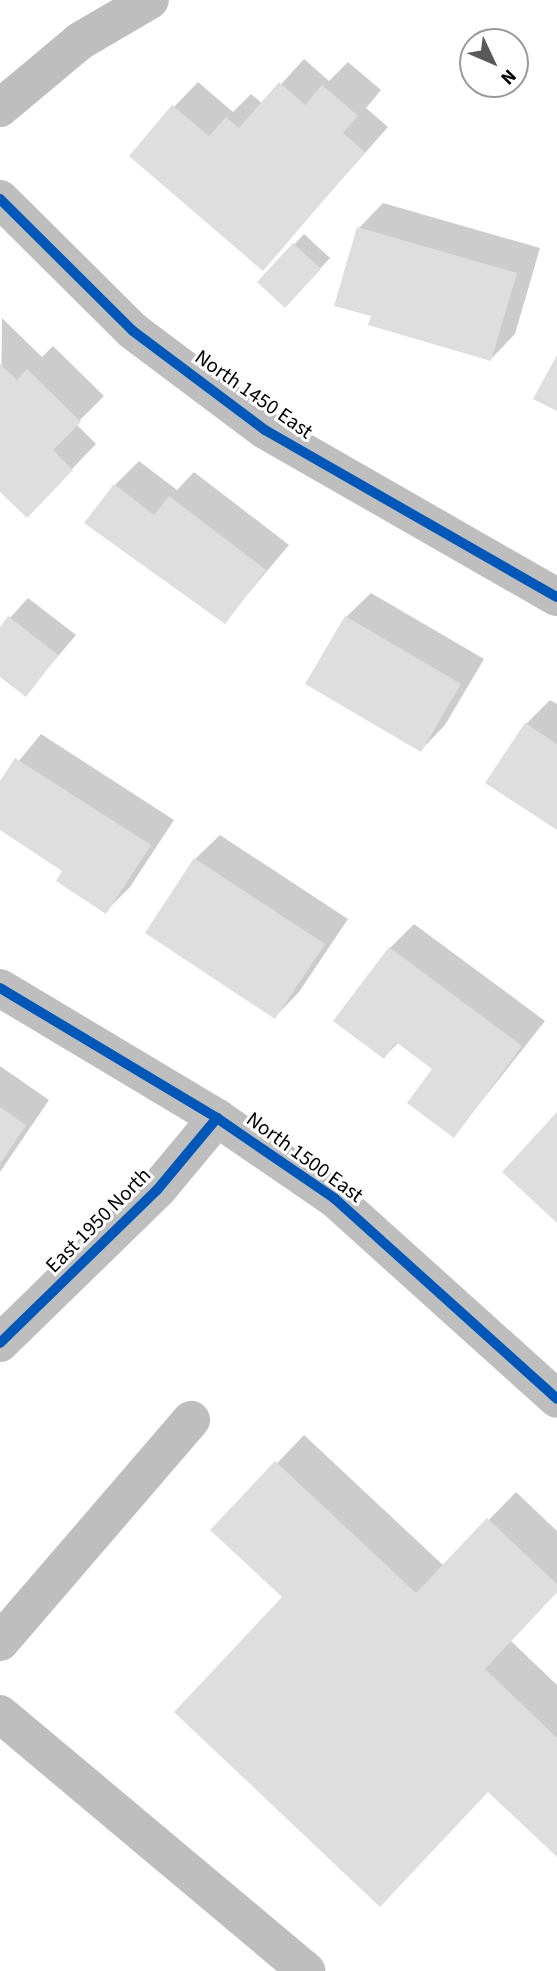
<!DOCTYPE html>
<style>
body{margin:0}
#map{position:relative;width:557px;height:1971px;overflow:hidden;background:#fff;font-family:"Source Sans 3",sans-serif}
div>[style]{position:absolute}
.shadow>*{inset:0;background:#0003}
.building>*{inset:0;background:#dedede}
.minor>*{height:38px;margin:-19px;padding:0 19px;transform-origin:19px;border-radius:19px;background:#bebebe}
.cycleway>*{height:10px;margin:-5px;padding:0 5px;transform-origin:5px;border-radius:5px;background:#0057b8}
span{translate:-50% -50%;white-space:nowrap;text-align:center;line-height:1.15;-webkit-text-stroke:6px #fff;paint-order:stroke}
.street-label{font-size:21px;color:#000}
.north{position:absolute;left:459px;top:28px;width:70px;height:70px;box-sizing:border-box;background:#fff;border:2px solid #999;border-radius:50%;rotate:134deg;font-size:19px;font-weight:700;line-height:28px;text-align:center;color:#000}
.north::after{content:'';display:block;margin:auto;width:24px;height:32px;background:#595959;clip-path:polygon(50% 0,100% 100%,50% 72%,0 100%)}
</style>
<div id="map">
<div class="shadow">
<i style="clip-path:polygon(304px 59px,329px 81px,348px 62px,381px 90px,366px 108px,388px 127px,263px 268px,174px 107px,198px 82px,233px 112px,251px 94px,263px 104px)"></i>
<i style="clip-path:polygon(383px 203px,540px 248px,515px 334px,491px 359px,373px 315px,359px 228px)"></i>
<i style="clip-path:polygon(304px 234px,330px 258px,285px 306px,259px 282px)"></i>
<i style="clip-path:polygon(2px 318px,42px 357px,53px 346px,104px 396px,76px 424px,96px 444px,51px 491px,0 489px)"></i>
<i style="clip-path:polygon(139px 461px,177px 490px,194px 472px,289px 545px,225px 621px,115px 485px)"></i>
<i style="clip-path:polygon(371px 593px,484px 659px,445px 725px,421px 750px,346px 617px)"></i>
<i style="clip-path:polygon(28px 598px,76px 635px,25px 695px,0 675px,0 629px)"></i>
<i style="clip-path:polygon(550px 700px,557px 704px,557px 828px,526px 724px)"></i>
<i style="clip-path:polygon(41px 734px,174px 820px,130px 887px,106px 911px,65px 870px,0 828px,0 784px)"></i>
<i style="clip-path:polygon(220px 835px,348px 919px,299px 992px,275px 1017px,195px 859px)"></i>
<i style="clip-path:polygon(414px 924px,545px 1021px,454px 1136px,435px 1069px,399px 1042px,384px 1057px,390px 948px)"></i>
<i style="clip-path:polygon(0 1066px,49px 1100px,0 1172px)"></i>
<i style="clip-path:polygon(304px 1435px,444px 1566px,516px 1492px,557px 1531px,557px 1592px,511px 1641px,557px 1685px,557px 1855px,213px 1530px)"></i>
</div>
<div class="building">
<i style="clip-path:polygon(279px 82px,305px 105px,322px 85px,358px 116px,343px 133px,365px 152px,263px 271px,129px 156px,172px 105px,209px 136px,226px 117px,239px 128px)"></i>
<i style="clip-path:polygon(357px 227px,517px 273px,491px 361px,368px 325px,371px 316px,334px 306px)"></i>
<i style="clip-path:polygon(293px 243px,321px 269px,285px 308px,257px 282px)"></i>
<i style="clip-path:polygon(557px 355px,557px 411px,533px 399px)"></i>
<i style="clip-path:polygon(0 364px,17px 380px,27px 369px,81px 422px,53px 450px,73px 470px,27px 518px,0 492px)"></i>
<i style="clip-path:polygon(114px 484px,154px 515px,169px 496px,266px 570px,225px 624px,84px 523px)"></i>
<i style="clip-path:polygon(8px 616px,58px 655px,26px 697px,0 677px,0 627px)"></i>
<i style="clip-path:polygon(345px 616px,461px 684px,421px 752px,305px 684px)"></i>
<i style="clip-path:polygon(525px 723px,557px 744px,557px 830px,485px 783px)"></i>
<i style="clip-path:polygon(15px 758px,151px 845px,106px 914px,56px 881px,62px 871px,0 830px,0 781px)"></i>
<i style="clip-path:polygon(194px 858px,325px 944px,275px 1019px,145px 933px)"></i>
<i style="clip-path:polygon(389px 947px,522px 1046px,454px 1138px,407px 1103px,432px 1069px,396px 1042px,384px 1059px,333px 1021px)"></i>
<i style="clip-path:polygon(0 1107px,26px 1125px,0 1164px)"></i>
<i style="clip-path:polygon(557px 1112px,557px 1223px,502px 1172px)"></i>
<i style="clip-path:polygon(275px 1461px,416px 1593px,487px 1518px,557px 1584px,557px 1592px,485px 1669px,557px 1738px,557px 1857px,488px 1792px,380px 1907px,174px 1712px,282px 1597px,210px 1530px)"></i>
</div>
<div class="minor">
<i style="left:0;top:108px;width:104px;rotate:-39.9deg"></i>
<i style="left:80px;top:41px;width:81px;rotate:-30.4deg"></i>
<i style="left:0;top:199px;width:187px;rotate:44.8deg"></i>
<i style="left:133px;top:331px;width:165px;rotate:36.9deg"></i>
<i style="left:265px;top:430px;width:336px;rotate:29.8deg"></i>
<i style="left:0;top:988px;width:253px;rotate:30.9deg"></i>
<i style="left:217px;top:1118px;width:142px;rotate:34.4deg"></i>
<i style="left:334px;top:1198px;width:300px;rotate:42deg"></i>
<i style="left:0;top:1343px;width:219px;rotate:-44.3deg"></i>
<i style="left:157px;top:1190px;width:94px;rotate:-50.2deg"></i>
<i style="left:0;top:1642px;width:293px;rotate:-49.3deg"></i>
<i style="left:0;top:1714px;width:400px;rotate:40deg"></i>
</div>
<div class="cycleway">
<i style="left:0;top:199px;width:187px;rotate:44.8deg"></i>
<i style="left:133px;top:331px;width:165px;rotate:36.9deg"></i>
<i style="left:265px;top:430px;width:336px;rotate:29.8deg"></i>
<i style="left:0;top:988px;width:253px;rotate:30.9deg"></i>
<i style="left:217px;top:1118px;width:142px;rotate:34.4deg"></i>
<i style="left:334px;top:1198px;width:300px;rotate:42deg"></i>
<i style="left:0;top:1343px;width:219px;rotate:-44.3deg"></i>
<i style="left:157px;top:1190px;width:94px;rotate:-50.2deg"></i>
</div>
<div class="street-label">
<span style="left:254px;top:394px;rotate:35deg">North 1450 East</span>
<span style="left:305px;top:1157px;rotate:36deg">North 1500 East</span>
<span style="left:98px;top:1220px;rotate:-45deg">East 1950 North</span>
</div>
<div class="north">N</div>
</div>
